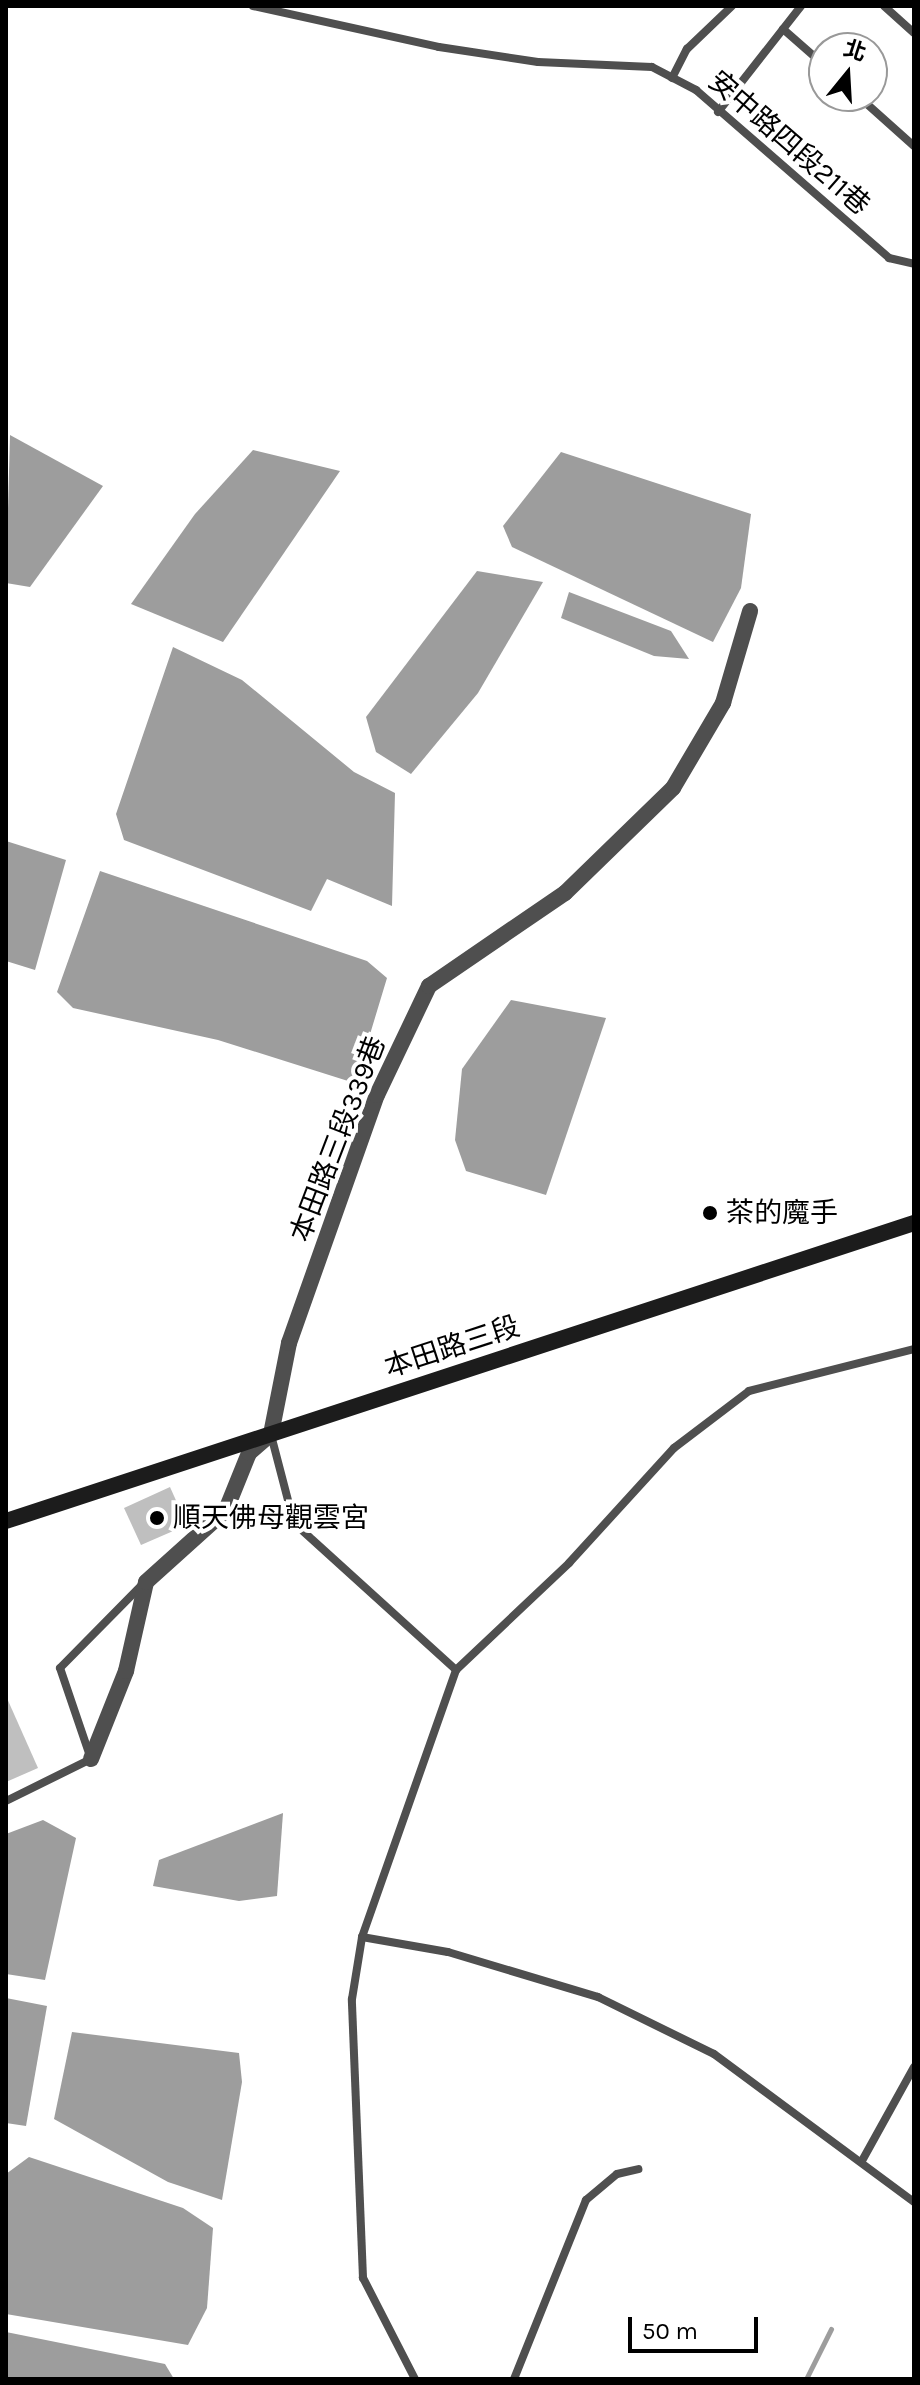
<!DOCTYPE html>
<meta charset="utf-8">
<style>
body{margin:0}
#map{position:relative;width:920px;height:2385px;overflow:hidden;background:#fff;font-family:Karla,"Noto Sans TC",sans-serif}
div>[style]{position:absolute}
.water>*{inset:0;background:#9d9d9d}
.stream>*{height:5px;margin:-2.5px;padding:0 2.5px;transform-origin:2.5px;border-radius:2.5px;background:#9d9d9d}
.building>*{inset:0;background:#bfbfbf}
.lane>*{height:8px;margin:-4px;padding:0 4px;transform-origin:4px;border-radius:4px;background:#4f4f4f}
.street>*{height:16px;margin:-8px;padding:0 8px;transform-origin:8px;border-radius:8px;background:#4f4f4f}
.secondary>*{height:16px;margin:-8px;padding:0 8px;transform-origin:8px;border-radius:8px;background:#1c1c1c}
.dots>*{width:22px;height:22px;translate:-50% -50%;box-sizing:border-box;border:4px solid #fff;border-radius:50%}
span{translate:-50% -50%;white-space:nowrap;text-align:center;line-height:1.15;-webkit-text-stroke:8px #fff;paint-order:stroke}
.street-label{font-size:28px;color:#000}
.poi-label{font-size:28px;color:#000}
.left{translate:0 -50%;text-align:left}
.frame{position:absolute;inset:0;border:8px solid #000;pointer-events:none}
.north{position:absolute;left:808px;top:32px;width:80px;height:80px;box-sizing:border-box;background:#fff;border:2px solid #999;border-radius:50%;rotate:18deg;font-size:22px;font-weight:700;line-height:32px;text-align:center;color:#000}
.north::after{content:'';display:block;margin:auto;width:28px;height:36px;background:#000;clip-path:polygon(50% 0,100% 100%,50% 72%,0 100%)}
.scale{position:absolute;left:628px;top:2317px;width:130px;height:36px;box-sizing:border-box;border:4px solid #000;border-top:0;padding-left:10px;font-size:24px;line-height:28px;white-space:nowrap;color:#000;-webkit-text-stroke:6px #fff;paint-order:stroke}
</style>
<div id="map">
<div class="water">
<i style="clip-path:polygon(10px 435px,103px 486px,30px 587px,6px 583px)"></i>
<i style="clip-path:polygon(253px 450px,340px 471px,223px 642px,131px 604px,195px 514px)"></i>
<i style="clip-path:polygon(561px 452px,751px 514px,741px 588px,713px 642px,512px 547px,503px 526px)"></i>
<i style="clip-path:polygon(477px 571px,543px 582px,478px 693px,411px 774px,376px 752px,366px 717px)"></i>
<i style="clip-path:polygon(569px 592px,671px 631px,689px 659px,654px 656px,561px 618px)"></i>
<i style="clip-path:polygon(173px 647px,242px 680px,354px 772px,395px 793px,392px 906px,327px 879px,311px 911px,124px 840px,116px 814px)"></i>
<i style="clip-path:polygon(6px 841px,66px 860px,35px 970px,6px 961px)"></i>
<i style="clip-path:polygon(100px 871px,367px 961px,387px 978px,358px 1074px,348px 1081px,218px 1040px,73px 1008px,57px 992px)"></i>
<i style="clip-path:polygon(511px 1000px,606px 1018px,546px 1195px,466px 1171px,455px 1140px,462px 1069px)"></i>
<i style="clip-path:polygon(283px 1813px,277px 1896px,239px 1901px,153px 1886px,159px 1860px)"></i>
<i style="clip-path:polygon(43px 1820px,76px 1838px,45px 1980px,6px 1974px,6px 1834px)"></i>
<i style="clip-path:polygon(6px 1998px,47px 2006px,26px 2126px,6px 2123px)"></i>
<i style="clip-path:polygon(72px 2032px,239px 2053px,242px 2082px,222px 2200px,168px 2182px,54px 2119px)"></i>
<i style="clip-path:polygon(29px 2157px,183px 2208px,213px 2228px,207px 2308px,188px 2345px,6px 2314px,6px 2174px)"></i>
<i style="clip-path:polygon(6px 2332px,165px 2364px,174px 2379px,6px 2379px)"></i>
</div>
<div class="stream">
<i style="left:806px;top:2379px;width:56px;rotate:-63.4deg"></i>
</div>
<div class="building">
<i style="clip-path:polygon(170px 1487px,187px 1525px,141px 1545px,124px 1508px)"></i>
<i style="clip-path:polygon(6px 1696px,38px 1768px,6px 1782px)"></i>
</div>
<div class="lane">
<i style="left:253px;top:6px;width:190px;rotate:12.4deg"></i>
<i style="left:439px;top:47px;width:100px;rotate:8.6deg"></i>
<i style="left:538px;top:62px;width:114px;rotate:2.5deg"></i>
<i style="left:652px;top:67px;width:50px;rotate:27.6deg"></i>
<i style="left:696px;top:90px;width:256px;rotate:41deg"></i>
<i style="left:889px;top:258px;width:26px;rotate:13deg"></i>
<i style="left:884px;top:6px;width:40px;rotate:42deg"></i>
<i style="left:783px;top:29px;width:55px;rotate:41.3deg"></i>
<i style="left:672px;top:78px;width:33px;rotate:-63deg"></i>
<i style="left:687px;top:49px;width:62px;rotate:-43.7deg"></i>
<i style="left:858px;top:96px;width:75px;rotate:41.8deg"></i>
<i style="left:718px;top:112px;width:135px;rotate:-51.9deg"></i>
<i style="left:271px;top:1435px;width:91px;rotate:75.4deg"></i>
<i style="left:294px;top:1523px;width:219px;rotate:42.2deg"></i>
<i style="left:456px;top:1670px;width:156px;rotate:-43.4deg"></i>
<i style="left:569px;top:1563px;width:156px;rotate:-47.6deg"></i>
<i style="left:674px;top:1448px;width:94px;rotate:-37.2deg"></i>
<i style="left:749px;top:1391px;width:170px;rotate:-14.3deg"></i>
<i style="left:6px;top:1801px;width:95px;rotate:-26.3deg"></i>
<i style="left:91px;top:1759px;width:96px;rotate:-108.8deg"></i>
<i style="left:60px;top:1668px;width:115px;rotate:-45.4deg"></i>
<i style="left:362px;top:1937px;width:87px;rotate:9.9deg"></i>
<i style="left:448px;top:1952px;width:157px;rotate:16.7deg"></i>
<i style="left:598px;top:1997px;width:129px;rotate:26.2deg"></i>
<i style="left:714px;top:2054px;width:249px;rotate:36.5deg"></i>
<i style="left:863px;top:2159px;width:105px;rotate:-61deg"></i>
<i style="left:415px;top:2379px;width:114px;rotate:-117.2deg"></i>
<i style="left:363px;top:2278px;width:279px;rotate:-92.3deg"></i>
<i style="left:352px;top:1999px;width:63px;rotate:-80.8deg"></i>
<i style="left:362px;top:1937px;width:283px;rotate:-70.6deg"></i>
<i style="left:514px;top:2379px;width:193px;rotate:-68.1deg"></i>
<i style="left:586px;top:2200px;width:40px;rotate:-40deg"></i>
<i style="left:617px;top:2174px;width:22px;rotate:-13deg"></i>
</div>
<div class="street">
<i style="left:91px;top:1759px;width:95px;rotate:-68.3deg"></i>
<i style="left:126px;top:1671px;width:91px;rotate:-77.3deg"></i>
<i style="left:146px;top:1582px;width:108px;rotate:-42deg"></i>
<i style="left:226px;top:1510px;width:61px;rotate:-68deg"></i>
<i style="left:249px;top:1453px;width:29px;rotate:-41deg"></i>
<i style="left:271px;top:1434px;width:93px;rotate:-78.8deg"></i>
<i style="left:289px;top:1343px;width:263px;rotate:-70.5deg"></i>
<i style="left:377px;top:1095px;width:121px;rotate:-64.5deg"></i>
<i style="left:429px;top:986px;width:165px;rotate:-34.4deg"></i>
<i style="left:565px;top:893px;width:151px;rotate:-44.2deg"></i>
<i style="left:673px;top:788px;width:99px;rotate:-59.5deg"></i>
<i style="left:723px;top:703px;width:96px;rotate:-73.6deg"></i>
</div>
<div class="secondary">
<i style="left:6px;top:1521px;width:956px;rotate:-18.17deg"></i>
</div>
<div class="dots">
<i style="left:710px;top:1213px;background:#000"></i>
<i style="left:157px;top:1518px;background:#000"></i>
</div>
<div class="street-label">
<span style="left:789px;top:143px;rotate:41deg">安中路四段211巷</span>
<span style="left:338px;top:1139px;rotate:-69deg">本田路三段339巷</span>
<span style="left:452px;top:1347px;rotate:-18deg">本田路三段</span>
</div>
<div class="poi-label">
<span class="left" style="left:726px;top:1213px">茶的魔手</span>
<span class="left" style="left:173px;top:1518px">順天佛母觀雲宮</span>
</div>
<div class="frame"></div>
<div class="north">北</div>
<div class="scale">50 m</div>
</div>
